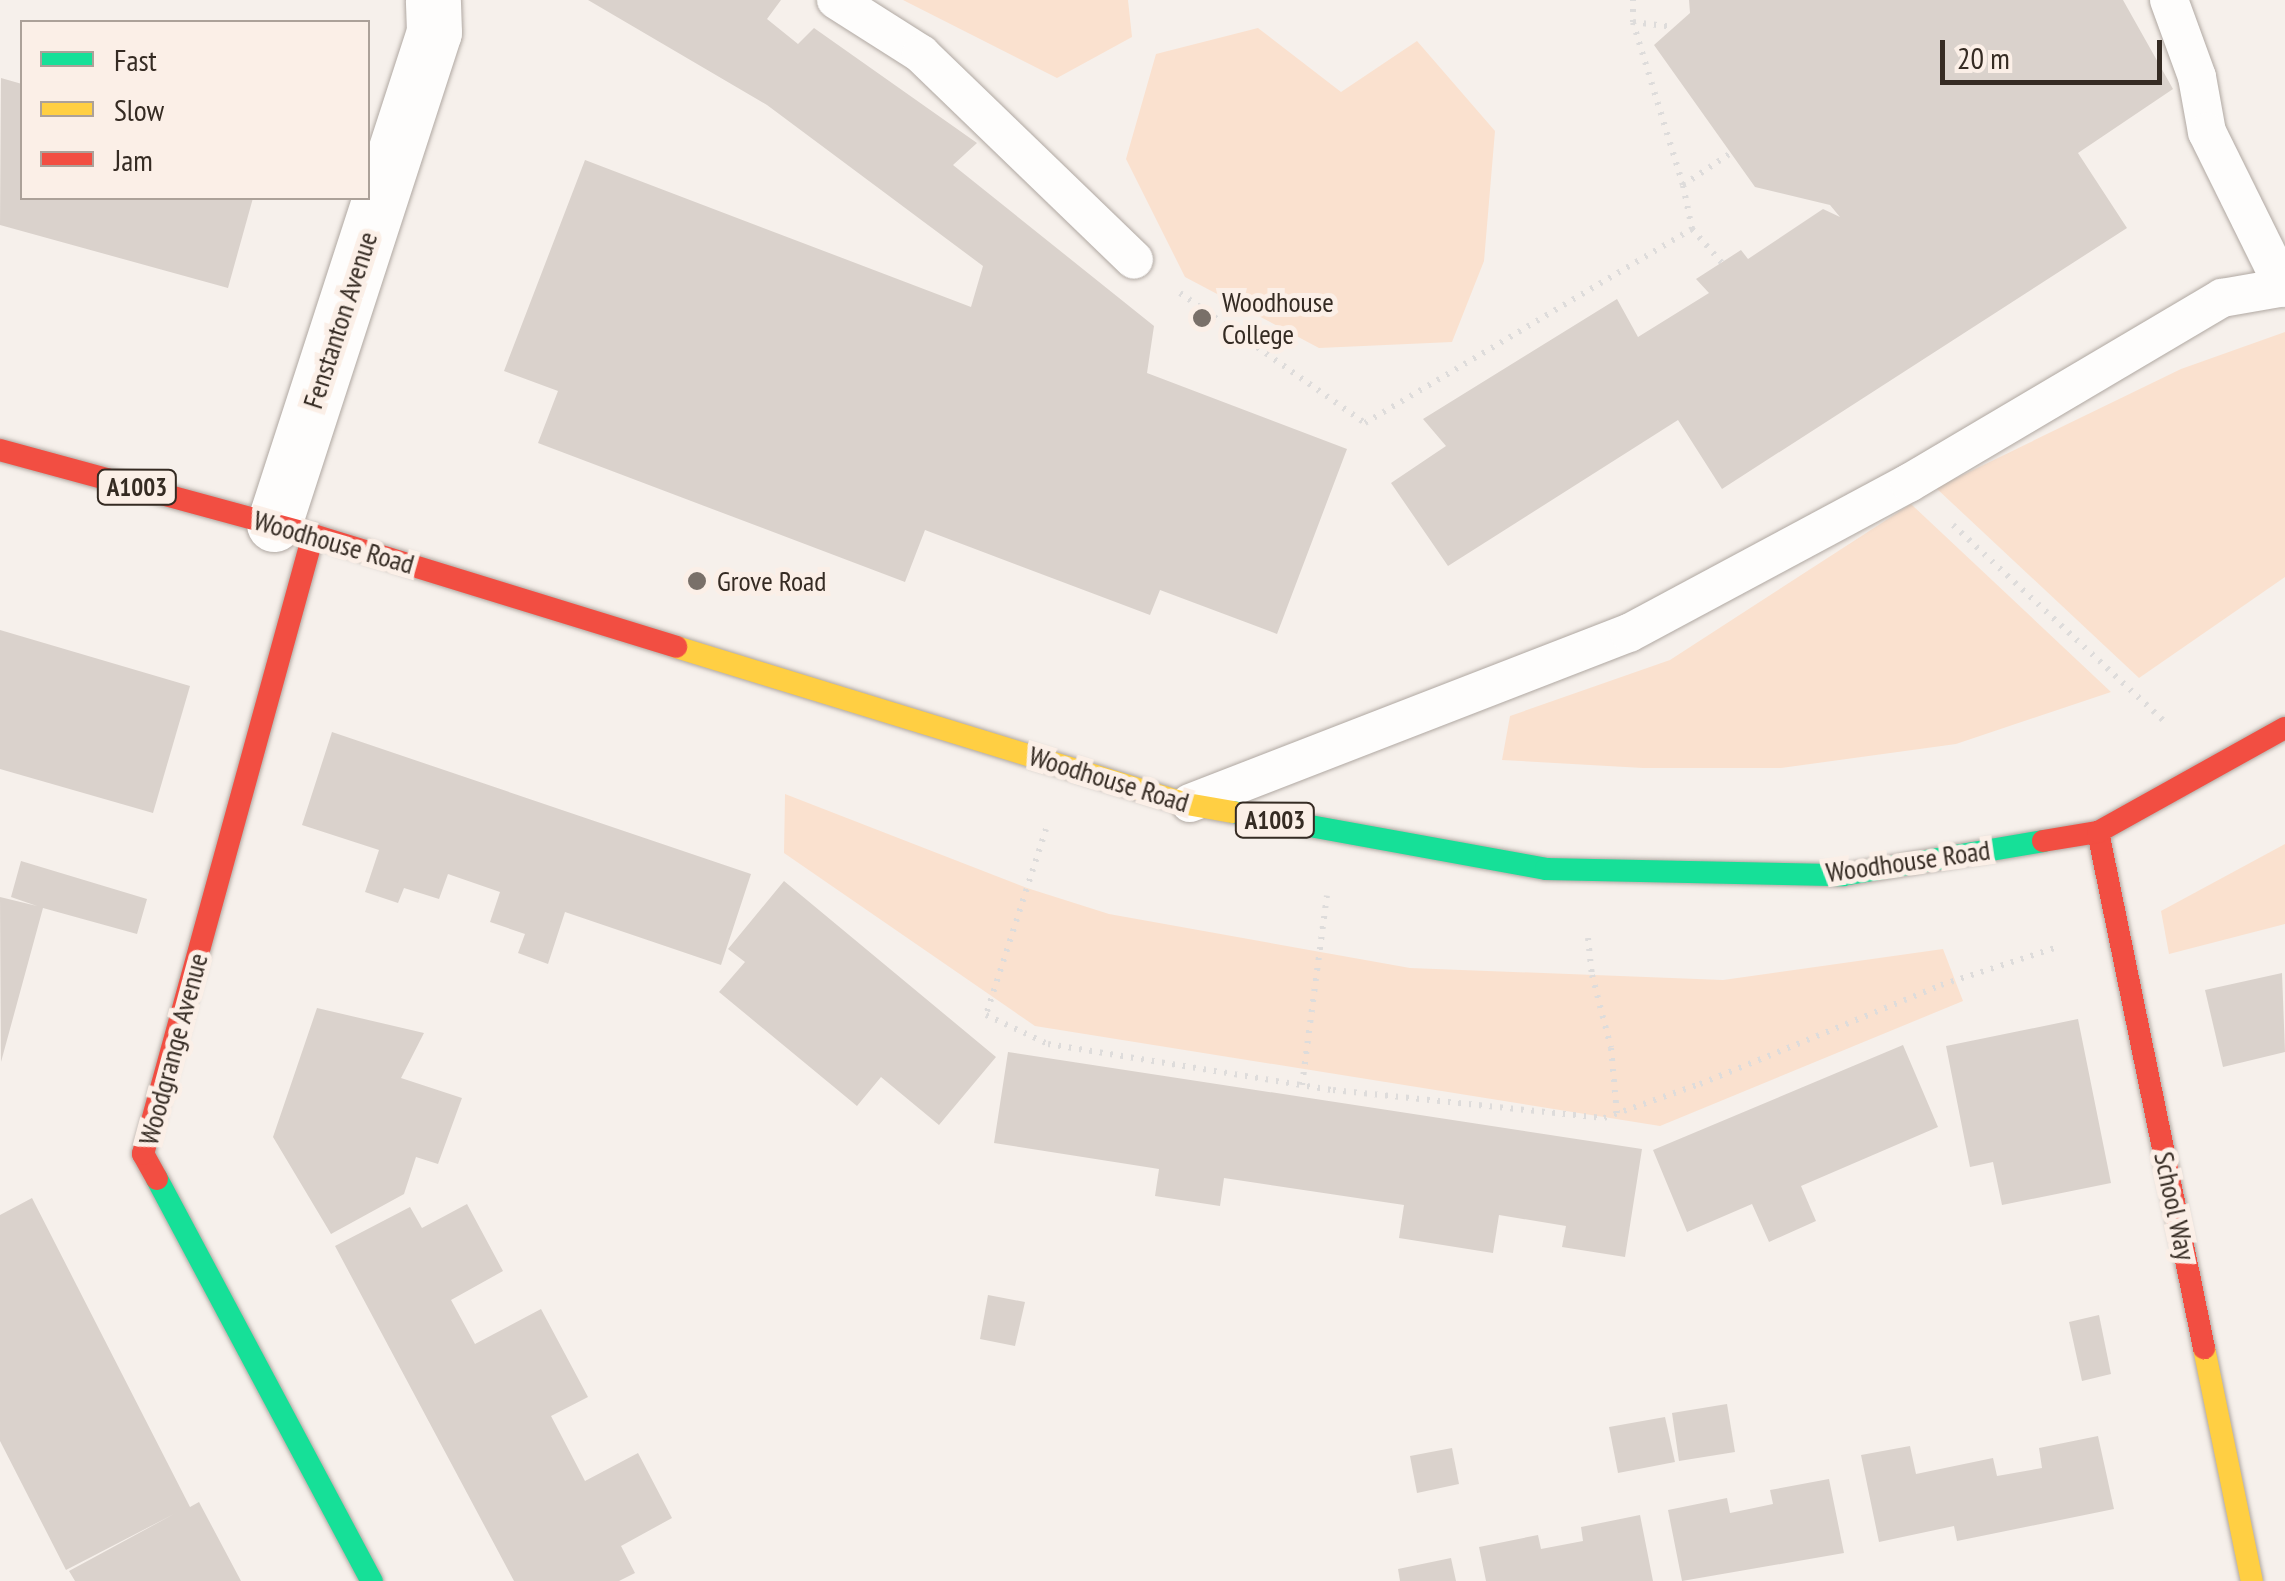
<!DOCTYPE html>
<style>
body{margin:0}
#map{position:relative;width:2285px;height:1581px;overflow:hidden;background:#f6f0eb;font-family:"PT Sans Narrow",sans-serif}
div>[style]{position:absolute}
.green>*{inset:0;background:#fae1cf}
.building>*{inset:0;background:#dad2cc}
.path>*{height:6px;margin-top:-3px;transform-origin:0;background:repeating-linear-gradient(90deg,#dedcdb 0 2.5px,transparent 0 10.5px)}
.roads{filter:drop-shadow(0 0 2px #b0a8a2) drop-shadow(0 0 2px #b0a8a2)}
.lane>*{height:38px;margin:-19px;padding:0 19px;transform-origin:19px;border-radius:19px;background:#fefdfc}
.street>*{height:55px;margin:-27.5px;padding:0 27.5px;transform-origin:27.5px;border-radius:27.5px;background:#fefdfc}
.fast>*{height:22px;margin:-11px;padding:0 11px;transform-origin:11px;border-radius:11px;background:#16e098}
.slow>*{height:22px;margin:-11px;padding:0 11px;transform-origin:11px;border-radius:11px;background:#ffcf43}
.jam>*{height:22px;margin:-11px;padding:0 11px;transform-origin:11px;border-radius:11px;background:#f24e42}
.dots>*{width:28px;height:28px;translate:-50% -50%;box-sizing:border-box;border:5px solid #fbefe7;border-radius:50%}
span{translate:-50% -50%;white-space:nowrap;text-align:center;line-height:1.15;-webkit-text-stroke:10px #fbefe7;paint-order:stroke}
.shield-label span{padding:2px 8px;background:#fbefe7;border:2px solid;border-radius:8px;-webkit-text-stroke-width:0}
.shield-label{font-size:25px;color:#352b23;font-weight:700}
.poi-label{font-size:28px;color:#352b23}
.left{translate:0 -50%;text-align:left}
.street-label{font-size:28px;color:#352b23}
.legend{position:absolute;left:20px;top:20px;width:350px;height:180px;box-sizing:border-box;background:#fbefe7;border:2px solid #aca199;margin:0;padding:12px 18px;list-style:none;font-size:30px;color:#352b23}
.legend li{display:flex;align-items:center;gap:20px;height:50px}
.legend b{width:50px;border:2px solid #aca199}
.scale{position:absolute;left:1940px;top:40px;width:222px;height:45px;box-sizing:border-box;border:5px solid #352b23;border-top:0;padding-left:12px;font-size:30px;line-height:35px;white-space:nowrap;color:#352b23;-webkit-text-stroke:8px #fbefe7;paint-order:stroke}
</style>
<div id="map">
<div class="green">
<i style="clip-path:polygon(903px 0,1128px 0,1132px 37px,1057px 78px)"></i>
<i style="clip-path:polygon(1258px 28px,1341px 92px,1417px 41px,1495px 131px,1484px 261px,1452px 342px,1319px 348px,1185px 277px,1126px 159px,1156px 54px)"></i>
<i style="clip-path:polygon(2285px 332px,2285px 577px,2139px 678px,1936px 488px,2181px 369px)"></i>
<i style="clip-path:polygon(1911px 504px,2111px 692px,1956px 744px,1781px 768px,1643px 768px,1502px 760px,1510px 716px,1670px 660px)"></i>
<i style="clip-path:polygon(785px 794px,1027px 888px,1109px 914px,1410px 968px,1723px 980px,1943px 949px,1963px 1001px,1660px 1126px,1035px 1026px,784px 853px)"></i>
<i style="clip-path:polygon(2285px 844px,2285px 924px,2169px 954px,2161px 911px)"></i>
</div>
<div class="building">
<i style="clip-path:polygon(588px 0,781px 0,767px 19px,798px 44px,814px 28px,977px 143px,953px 165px,1154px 326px,1147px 373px,1347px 449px,1277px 634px,1160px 590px,1150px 615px,925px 530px,905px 582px,538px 443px,558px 391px,504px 371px,585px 160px,971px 307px,983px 266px,767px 105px)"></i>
<i style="clip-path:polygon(1689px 0,2123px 0,2173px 89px,2078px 153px,2127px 228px,1722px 489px,1678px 420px,1448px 566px,1391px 483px,1446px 446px,1423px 419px,1617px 299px,1638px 337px,1709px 293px,1696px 279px,1741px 250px,1748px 259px,1823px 209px,1840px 217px,1830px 205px,1755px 187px,1654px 45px,1690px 13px)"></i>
<i style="clip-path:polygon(1px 78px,22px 84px,22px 198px,253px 198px,228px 288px,0 225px)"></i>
<i style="clip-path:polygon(0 630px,190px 686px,153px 813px,0 769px)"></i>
<i style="clip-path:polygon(332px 732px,751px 874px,721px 965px,565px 912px,548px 964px,518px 953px,525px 934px,490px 922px,500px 892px,448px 874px,439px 899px,404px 888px,398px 903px,365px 892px,379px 850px,302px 825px)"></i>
<i style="clip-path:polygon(21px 861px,147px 899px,137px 934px,43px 908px,1px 1062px,0 897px,37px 906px,11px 897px)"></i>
<i style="clip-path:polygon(784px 881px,996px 1057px,939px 1125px,881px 1077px,857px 1106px,719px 992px,745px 962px,728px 949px)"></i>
<i style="clip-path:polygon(2282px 973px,2285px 1052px,2223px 1067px,2205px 990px)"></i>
<i style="clip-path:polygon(317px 1008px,424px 1033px,401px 1078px,462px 1098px,438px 1164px,416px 1157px,404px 1194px,331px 1234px,273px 1137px)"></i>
<i style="clip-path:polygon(2078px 1019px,2111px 1183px,2002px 1205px,1993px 1162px,1970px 1167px,1946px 1046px)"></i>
<i style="clip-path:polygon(1903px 1045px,1938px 1127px,1801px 1186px,1816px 1221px,1769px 1242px,1752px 1204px,1687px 1232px,1653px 1150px)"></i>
<i style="clip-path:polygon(1008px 1052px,1642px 1149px,1625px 1257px,1562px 1247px,1566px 1226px,1499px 1215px,1493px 1253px,1399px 1238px,1404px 1205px,1224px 1178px,1220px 1206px,1155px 1196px,1159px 1169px,994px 1143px)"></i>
<i style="clip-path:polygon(32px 1198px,190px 1507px,199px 1502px,241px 1581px,75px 1581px,69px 1571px,174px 1514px,66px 1570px,0 1441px,0 1215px)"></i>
<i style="clip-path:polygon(467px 1204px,503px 1271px,451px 1300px,475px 1344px,541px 1309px,588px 1397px,551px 1416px,585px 1481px,638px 1453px,672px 1518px,621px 1546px,635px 1573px,619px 1581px,514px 1581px,335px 1246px,410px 1207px,422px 1228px)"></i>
<i style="clip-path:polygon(988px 1295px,1025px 1302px,1015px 1346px,980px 1339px)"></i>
<i style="clip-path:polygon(2099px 1315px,2111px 1374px,2082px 1381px,2069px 1322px)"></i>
<i style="clip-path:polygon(1727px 1404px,1735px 1452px,1679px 1461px,1672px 1413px)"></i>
<i style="clip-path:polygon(1665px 1417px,1675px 1462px,1618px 1473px,1609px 1427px)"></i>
<i style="clip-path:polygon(2098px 1436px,2114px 1509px,1957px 1541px,1954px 1526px,1879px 1542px,1861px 1455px,1910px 1446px,1916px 1474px,1993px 1458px,1997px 1476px,2042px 1468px,2039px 1448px)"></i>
<i style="clip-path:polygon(1452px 1448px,1459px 1484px,1417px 1493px,1410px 1456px)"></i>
<i style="clip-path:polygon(1829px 1479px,1844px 1553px,1682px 1581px,1668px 1510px,1727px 1498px,1730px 1513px,1773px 1504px,1770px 1490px)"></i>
<i style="clip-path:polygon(1640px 1515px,1653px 1581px,1486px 1581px,1479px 1547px,1538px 1535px,1541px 1549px,1583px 1541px,1581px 1527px)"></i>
<i style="clip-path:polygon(1451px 1558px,1456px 1581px,1400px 1581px,1398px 1569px)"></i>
</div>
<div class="path">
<i style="left:1633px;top:22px;width:41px;rotate:7deg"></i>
<i style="left:1683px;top:185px;width:58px;rotate:-33.7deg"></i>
<i style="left:1692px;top:229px;width:45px;rotate:48.6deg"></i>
<i style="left:1180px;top:293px;width:226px;rotate:35.1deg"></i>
<i style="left:1365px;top:423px;width:380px;rotate:-30.7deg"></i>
<i style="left:1692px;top:229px;width:45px;rotate:-101.6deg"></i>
<i style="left:1683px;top:185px;width:170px;rotate:-107.1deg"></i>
<i style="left:1633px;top:22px;width:22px;rotate:-90deg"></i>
<i style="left:1953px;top:525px;width:288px;rotate:42.9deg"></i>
<i style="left:1046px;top:829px;width:195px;rotate:107.9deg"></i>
<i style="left:986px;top:1015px;width:68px;rotate:25.1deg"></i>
<i style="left:1048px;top:1044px;width:289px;rotate:9.2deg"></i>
<i style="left:1333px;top:1090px;width:272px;rotate:5.9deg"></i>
<i style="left:1604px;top:1118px;width:102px;rotate:-19.5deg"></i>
<i style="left:1700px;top:1084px;width:261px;rotate:-22.3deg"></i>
<i style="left:1941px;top:985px;width:120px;rotate:-18deg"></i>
<i style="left:1588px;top:938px;width:37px;rotate:84deg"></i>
<i style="left:1592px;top:975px;width:75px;rotate:75.4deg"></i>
<i style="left:1611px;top:1048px;width:66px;rotate:84.8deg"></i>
<i style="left:1302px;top:1085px;width:191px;rotate:-82.5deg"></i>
</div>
<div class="roads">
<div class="lane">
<i style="left:836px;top:0;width:101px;rotate:32.4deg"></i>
<i style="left:921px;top:54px;width:296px;rotate:44deg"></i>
<i style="left:2169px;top:0;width:82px;rotate:70deg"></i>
<i style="left:2197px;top:77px;width:56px;rotate:79.7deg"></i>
<i style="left:2207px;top:132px;width:174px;rotate:63.7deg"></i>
<i style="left:1190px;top:803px;width:471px;rotate:-21.2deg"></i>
<i style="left:1629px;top:633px;width:318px;rotate:-28.2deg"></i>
<i style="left:1909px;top:483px;width:364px;rotate:-30.6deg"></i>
<i style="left:2222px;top:298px;width:64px;rotate:-9.9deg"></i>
</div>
<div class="street">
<i style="left:274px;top:524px;width:517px;rotate:-71.99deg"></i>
<i style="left:434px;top:32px;width:32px;rotate:-92deg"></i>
</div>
<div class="fast">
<i style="left:1233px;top:812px;width:318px;rotate:10.3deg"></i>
<i style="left:1546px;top:869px;width:297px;rotate:1.2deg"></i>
<i style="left:1843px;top:875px;width:203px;rotate:-9.6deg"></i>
<i style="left:157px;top:1179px;width:456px;rotate:61.9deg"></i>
</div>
<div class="slow">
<i style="left:676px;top:647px;width:535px;rotate:17.08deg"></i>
<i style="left:1187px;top:804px;width:47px;rotate:9.9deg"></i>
<i style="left:2204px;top:1348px;width:238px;rotate:78.4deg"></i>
</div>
<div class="jam">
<i style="left:0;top:450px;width:324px;rotate:15.2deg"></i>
<i style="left:313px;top:535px;width:380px;rotate:17.1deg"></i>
<i style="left:2098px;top:832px;width:527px;rotate:78.39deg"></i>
<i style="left:2043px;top:841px;width:56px;rotate:-9.3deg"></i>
<i style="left:2098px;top:832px;width:214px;rotate:-29.1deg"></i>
<i style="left:157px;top:1179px;width:29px;rotate:-119deg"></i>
<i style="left:143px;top:1154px;width:642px;rotate:-74.64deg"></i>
</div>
</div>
<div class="dots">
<i style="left:1202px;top:318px;background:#797069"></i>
<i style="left:697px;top:581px;background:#797069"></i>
</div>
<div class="shield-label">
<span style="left:137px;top:487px">A1003</span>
<span style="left:1275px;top:820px">A1003</span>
</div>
<div class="poi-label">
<span class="left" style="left:1222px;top:318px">Woodhouse<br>College</span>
<span class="left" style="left:717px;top:581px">Grove Road</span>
</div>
<div class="street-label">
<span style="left:340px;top:320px;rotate:-72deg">Fenstanton Avenue</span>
<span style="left:334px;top:542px;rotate:16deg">Woodhouse Road</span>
<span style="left:1109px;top:779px;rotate:17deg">Woodhouse Road</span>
<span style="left:1908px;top:861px;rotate:-8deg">Woodhouse Road</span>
<span style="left:173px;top:1049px;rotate:-75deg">Woodgrange Avenue</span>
<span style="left:2175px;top:1206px;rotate:78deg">School Way</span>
</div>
<ul class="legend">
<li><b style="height:12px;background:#16e098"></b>Fast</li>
<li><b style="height:12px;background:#ffcf43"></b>Slow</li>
<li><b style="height:12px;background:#f24e42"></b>Jam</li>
</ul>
<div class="scale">20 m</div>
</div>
